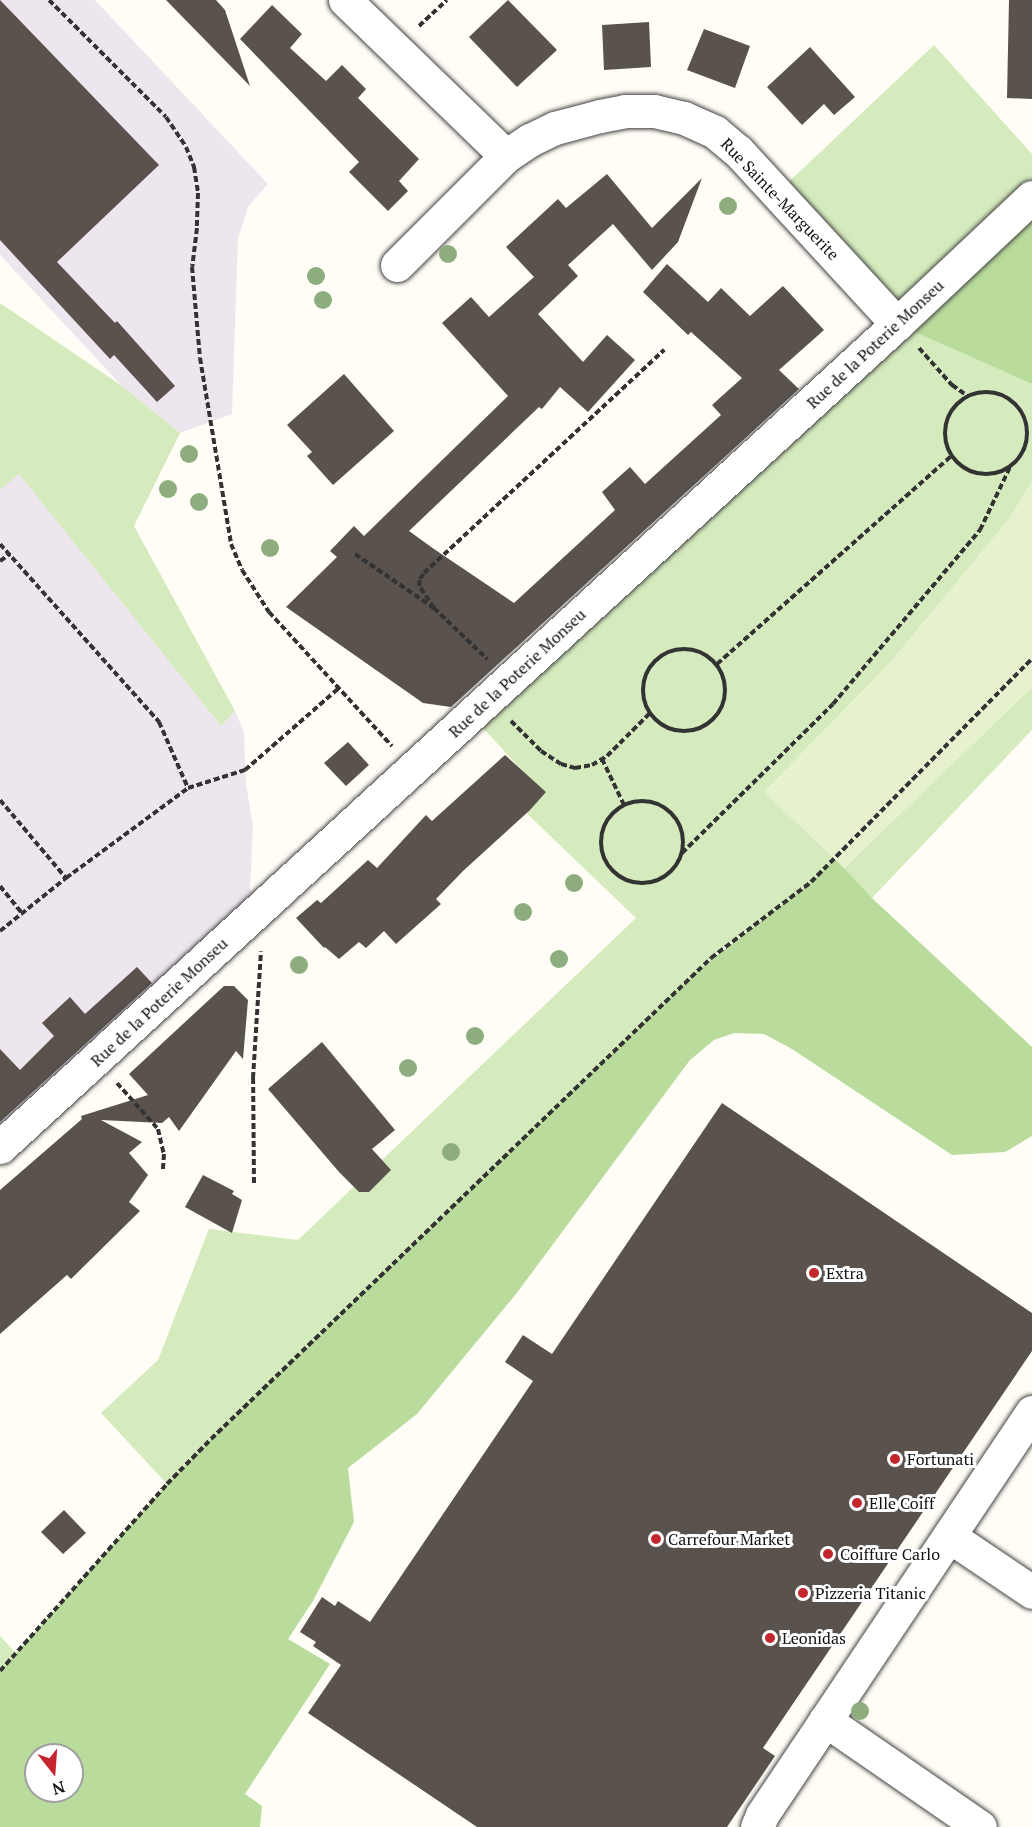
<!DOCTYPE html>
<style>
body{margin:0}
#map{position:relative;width:1032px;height:1827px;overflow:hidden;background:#fffdf5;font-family:"PT Serif",serif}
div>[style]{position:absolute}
.industrial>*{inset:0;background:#eee6ef}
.green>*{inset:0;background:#d5ebbd}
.forest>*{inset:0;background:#b9dc9c}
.pitch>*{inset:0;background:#e6f2cf}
.building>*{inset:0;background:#5a524d}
.path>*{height:4px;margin-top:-2px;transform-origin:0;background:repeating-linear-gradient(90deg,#333 0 6px,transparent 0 9px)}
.path>.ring{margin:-2px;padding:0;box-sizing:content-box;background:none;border:4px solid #333;border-radius:50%}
.roads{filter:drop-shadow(0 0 2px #444) drop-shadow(0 0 2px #444)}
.minor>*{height:33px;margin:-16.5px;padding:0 16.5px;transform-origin:16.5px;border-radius:16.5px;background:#fff}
.trees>*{width:18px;height:18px;margin:-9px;border-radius:50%;background:#8dad7f}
.dots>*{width:16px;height:16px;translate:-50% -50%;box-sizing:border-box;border:3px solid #fff;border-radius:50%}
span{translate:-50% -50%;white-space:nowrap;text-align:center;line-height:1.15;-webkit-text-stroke:6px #fff;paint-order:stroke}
.street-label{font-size:16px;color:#111}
.poi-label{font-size:16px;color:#111}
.left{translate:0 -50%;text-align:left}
.north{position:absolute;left:24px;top:1743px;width:60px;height:60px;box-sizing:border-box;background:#fff;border:2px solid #a0a0a0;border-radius:50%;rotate:163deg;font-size:16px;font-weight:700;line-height:24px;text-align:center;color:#111}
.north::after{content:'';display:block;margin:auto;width:21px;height:27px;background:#c4262e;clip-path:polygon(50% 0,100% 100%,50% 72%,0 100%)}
</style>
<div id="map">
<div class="industrial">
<i style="clip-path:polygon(0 0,95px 0,268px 184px,248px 207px,238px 238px,232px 414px,180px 433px,122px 386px,0 255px)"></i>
<i style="clip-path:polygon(19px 473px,221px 726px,235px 711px,244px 732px,246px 784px,253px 827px,250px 889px,264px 906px,0 1147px,0 490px)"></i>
</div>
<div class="green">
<i style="clip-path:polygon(934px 45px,1032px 154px,1032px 197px,898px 324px,1032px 384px,1032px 481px,1010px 518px,889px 664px,765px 791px,835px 858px,811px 882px,711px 958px,167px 1484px,101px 1413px,158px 1360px,209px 1229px,298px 1240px,636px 918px,520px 807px,539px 789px,484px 729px,469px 717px,897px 324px,778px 192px)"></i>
<i style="clip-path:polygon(0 303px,122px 386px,180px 433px,134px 526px,235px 711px,221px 726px,19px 474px,0 490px)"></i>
<i style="clip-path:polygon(1032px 687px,1032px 730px,872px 898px,844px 868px)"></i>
<i style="clip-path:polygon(0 1636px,16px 1653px,0 1671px)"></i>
</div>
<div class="forest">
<i style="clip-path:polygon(1032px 197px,1032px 384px,897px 324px)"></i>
<i style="clip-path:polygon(evenodd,835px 858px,872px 898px,1032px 1047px,1032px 1136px,1005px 1152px,952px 1155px,792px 1049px,764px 1034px,734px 1033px,714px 1040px,690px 1060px,516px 1294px,417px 1414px,348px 1468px,354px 1522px,313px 1601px,288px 1639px,330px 1664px,245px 1794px,262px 1806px,260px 1827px,0 1827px,0 1671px,167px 1484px,211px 1439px,697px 971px,811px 882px,835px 858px,36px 1755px,72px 1755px,72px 1791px,36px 1791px,36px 1755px)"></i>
</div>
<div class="pitch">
<i style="clip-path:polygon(1032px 481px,1032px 687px,844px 868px,764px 792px,889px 664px,1010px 518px)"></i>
</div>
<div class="building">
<i style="clip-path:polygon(0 0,159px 165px,57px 262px,115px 323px,117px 321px,175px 386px,157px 402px,114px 355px,110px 359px,0 240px)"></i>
<i style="clip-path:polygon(166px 0,216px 0,225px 10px,250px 86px)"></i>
<i style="clip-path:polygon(508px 0,557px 50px,517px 87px,469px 37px)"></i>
<i style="clip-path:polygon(1009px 0,1032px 0,1032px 99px,1007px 98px)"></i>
<i style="clip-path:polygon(272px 5px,302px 34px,290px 48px,326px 81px,342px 65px,366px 89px,358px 98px,419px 159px,399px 181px,408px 191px,388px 211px,349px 172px,359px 162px,240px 39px)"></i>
<i style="clip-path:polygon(649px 22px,651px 67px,604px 70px,602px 25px)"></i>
<i style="clip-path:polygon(704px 29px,750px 46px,735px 88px,687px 70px)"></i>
<i style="clip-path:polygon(810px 47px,855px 97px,834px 115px,824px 104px,802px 125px,767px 87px)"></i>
<i style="clip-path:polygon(607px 174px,652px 228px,702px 178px,678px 242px,652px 270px,613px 224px,568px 265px,578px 276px,538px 314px,583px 362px,607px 335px,635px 360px,588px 412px,560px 387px,542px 409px,539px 407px,409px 531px,434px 549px,514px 603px,615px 510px,602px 492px,630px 467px,645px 484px,721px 415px,712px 405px,742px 378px,691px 332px,688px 335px,643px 292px,667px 264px,708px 302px,721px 288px,750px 316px,783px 286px,824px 330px,779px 370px,799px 389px,451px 707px,423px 703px,286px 607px,337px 557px,330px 551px,354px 526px,364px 536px,508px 396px,442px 323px,471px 297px,489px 317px,534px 277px,506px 247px,558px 199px,566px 208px)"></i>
<i style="clip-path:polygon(344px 374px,394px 431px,333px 485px,307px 456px,312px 452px,287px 425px)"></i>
<i style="clip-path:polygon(348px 742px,369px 765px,346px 786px,324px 763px)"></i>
<i style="clip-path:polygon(505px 755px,546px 792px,530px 810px,463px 871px,436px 899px,441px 904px,396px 944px,384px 931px,366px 948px,359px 942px,339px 959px,325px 947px,324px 948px,296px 918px,317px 900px,321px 903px,368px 860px,377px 868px,426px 815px,432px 821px)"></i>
<i style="clip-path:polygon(137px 967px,152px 983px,0 1122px,0 1049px,20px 1070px,54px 1036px,42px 1023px,70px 997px,85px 1014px)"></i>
<i style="clip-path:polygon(224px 986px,234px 986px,248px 1000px,243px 1059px,236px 1051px,179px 1131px,169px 1117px,162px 1123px,101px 1120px,142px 1142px,129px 1153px,148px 1175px,129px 1202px,140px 1211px,71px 1279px,67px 1275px,0 1334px,0 1190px,82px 1119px,81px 1116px,148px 1095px,129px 1074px)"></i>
<i style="clip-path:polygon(322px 1042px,395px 1130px,372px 1149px,391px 1170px,369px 1192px,359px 1192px,339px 1172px,268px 1089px)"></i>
<i style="clip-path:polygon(722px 1103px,1032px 1313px,1032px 1351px,763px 1748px,775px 1756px,727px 1827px,477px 1827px,308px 1713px,341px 1665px,313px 1646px,316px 1642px,300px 1632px,322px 1597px,335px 1606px,338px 1601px,370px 1622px,533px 1381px,505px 1362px,523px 1335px,552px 1354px)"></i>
<i style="clip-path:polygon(203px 1175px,234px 1191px,232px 1194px,242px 1200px,232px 1233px,185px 1207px)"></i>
<i style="clip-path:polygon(64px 1510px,86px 1533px,63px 1554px,41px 1532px)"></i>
</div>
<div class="path">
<i style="left:49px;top:0;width:165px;rotate:45deg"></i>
<i style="left:166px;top:117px;width:36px;rotate:56deg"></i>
<i style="left:186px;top:147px;width:22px;rotate:68deg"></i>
<i style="left:194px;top:167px;width:26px;rotate:81deg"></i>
<i style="left:198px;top:193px;width:35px;rotate:92deg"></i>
<i style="left:197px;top:228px;width:39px;rotate:97deg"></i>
<i style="left:192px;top:267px;width:91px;rotate:85deg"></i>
<i style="left:200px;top:358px;width:189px;rotate:80.5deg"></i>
<i style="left:231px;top:544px;width:28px;rotate:67deg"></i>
<i style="left:242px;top:570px;width:50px;rotate:57.3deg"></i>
<i style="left:269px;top:612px;width:182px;rotate:47.5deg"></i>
<i style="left:419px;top:26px;width:38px;rotate:-43deg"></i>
<i style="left:919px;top:348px;width:50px;rotate:48.3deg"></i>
<i style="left:952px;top:385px;width:19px;rotate:35deg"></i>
<i class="ring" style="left:945px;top:392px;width:78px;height:78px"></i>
<i style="left:0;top:544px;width:239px;rotate:48.2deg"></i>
<i style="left:159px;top:722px;width:72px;rotate:66.3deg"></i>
<i style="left:188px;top:788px;width:60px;rotate:-17.5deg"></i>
<i style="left:245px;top:770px;width:125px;rotate:-41.1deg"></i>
<i style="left:355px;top:554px;width:96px;rotate:34.4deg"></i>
<i style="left:434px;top:608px;width:74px;rotate:43.9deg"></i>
<i style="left:0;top:561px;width:12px;rotate:-35deg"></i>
<i style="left:434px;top:608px;width:27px;rotate:-124deg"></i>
<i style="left:419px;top:586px;width:7px;rotate:-82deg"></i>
<i style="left:420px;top:579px;width:7px;rotate:-56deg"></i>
<i style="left:424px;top:573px;width:328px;rotate:-42.9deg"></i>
<i class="ring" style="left:643px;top:649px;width:78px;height:78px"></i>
<i style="left:717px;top:664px;width:314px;rotate:-41.6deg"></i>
<i style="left:511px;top:721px;width:42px;rotate:45deg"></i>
<i style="left:541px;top:751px;width:24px;rotate:33deg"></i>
<i style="left:561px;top:764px;width:15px;rotate:16deg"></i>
<i style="left:575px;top:768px;width:17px;rotate:-10deg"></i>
<i style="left:592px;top:765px;width:17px;rotate:-31deg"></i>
<i style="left:607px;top:756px;width:61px;rotate:-45deg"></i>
<i style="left:602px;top:759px;width:51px;rotate:64.4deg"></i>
<i style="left:0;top:800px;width:102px;rotate:49.8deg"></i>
<i class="ring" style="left:601px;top:801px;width:78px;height:78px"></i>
<i style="left:682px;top:853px;width:212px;rotate:-44.6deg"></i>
<i style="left:833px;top:704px;width:228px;rotate:-49.8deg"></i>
<i style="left:980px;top:530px;width:72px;rotate:-64.5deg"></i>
<i style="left:0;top:886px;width:36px;rotate:51deg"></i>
<i style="left:0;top:931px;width:85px;rotate:-38.8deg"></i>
<i style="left:66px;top:878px;width:152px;rotate:-36.4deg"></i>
<i style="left:117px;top:1083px;width:62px;rotate:48.3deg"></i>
<i style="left:158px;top:1129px;width:26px;rotate:77deg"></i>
<i style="left:164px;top:1154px;width:16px;rotate:94deg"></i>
<i style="left:254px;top:1183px;width:105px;rotate:-90.5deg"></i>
<i style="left:253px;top:1078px;width:127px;rotate:-86.4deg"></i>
<i style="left:0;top:1671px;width:251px;rotate:-48.2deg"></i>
<i style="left:167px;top:1484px;width:63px;rotate:-45.6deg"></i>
<i style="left:211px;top:1439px;width:694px;rotate:-43.89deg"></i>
<i style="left:711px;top:958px;width:126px;rotate:-37.2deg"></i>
<i style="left:811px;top:882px;width:314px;rotate:-45.3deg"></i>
</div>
<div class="roads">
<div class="minor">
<i style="left:345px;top:0;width:224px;rotate:44.1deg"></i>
<i style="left:397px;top:265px;width:154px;rotate:-45deg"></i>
<i style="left:506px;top:156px;width:29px;rotate:-34deg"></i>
<i style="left:530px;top:140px;width:28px;rotate:-26deg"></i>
<i style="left:555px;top:128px;width:47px;rotate:-14.9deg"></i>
<i style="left:600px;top:116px;width:25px;rotate:-11deg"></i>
<i style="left:625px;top:111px;width:29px"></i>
<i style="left:654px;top:111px;width:31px;rotate:13deg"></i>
<i style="left:684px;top:118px;width:34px;rotate:24deg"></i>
<i style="left:715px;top:132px;width:30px;rotate:40deg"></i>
<i style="left:738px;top:151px;width:235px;rotate:47.4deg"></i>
<i style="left:0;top:1147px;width:1217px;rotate:-42.54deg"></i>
<i style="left:897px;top:324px;width:185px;rotate:-43.3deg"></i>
<i style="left:949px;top:1536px;width:100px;rotate:34deg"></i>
<i style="left:825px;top:1720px;width:188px;rotate:34.6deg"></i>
<i style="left:757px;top:1827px;width:13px;rotate:-67deg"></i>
<i style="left:762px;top:1815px;width:485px;rotate:-56.2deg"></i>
</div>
</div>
<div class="trees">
<i style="left:728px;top:206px"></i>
<i style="left:448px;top:254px"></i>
<i style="left:316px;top:276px"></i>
<i style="left:323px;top:300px"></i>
<i style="left:189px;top:454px"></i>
<i style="left:168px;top:489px"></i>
<i style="left:199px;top:502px"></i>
<i style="left:270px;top:548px"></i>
<i style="left:574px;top:883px"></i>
<i style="left:523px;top:912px"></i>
<i style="left:559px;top:959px"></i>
<i style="left:299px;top:965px"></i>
<i style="left:475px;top:1036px"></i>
<i style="left:408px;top:1068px"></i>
<i style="left:451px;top:1152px"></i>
<i style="left:860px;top:1711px"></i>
</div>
<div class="dots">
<i style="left:814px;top:1273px;background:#c4262e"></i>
<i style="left:895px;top:1459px;background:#c4262e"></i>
<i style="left:857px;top:1503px;background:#c4262e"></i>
<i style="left:656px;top:1539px;background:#c4262e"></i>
<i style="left:828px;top:1554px;background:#c4262e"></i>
<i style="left:803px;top:1593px;background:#c4262e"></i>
<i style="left:770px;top:1638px;background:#c4262e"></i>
</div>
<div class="street-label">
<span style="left:780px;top:199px;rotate:46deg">Rue Sainte-Marguerite</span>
<span style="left:875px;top:344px;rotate:-43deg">Rue de la Poterie Monseu</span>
<span style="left:517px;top:673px;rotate:-43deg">Rue de la Poterie Monseu</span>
<span style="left:159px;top:1002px;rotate:-43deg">Rue de la Poterie Monseu</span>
</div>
<div class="poi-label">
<span class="left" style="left:826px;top:1273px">Extra</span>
<span class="left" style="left:907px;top:1459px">Fortunati</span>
<span class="left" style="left:869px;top:1503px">Elle Coiff</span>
<span class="left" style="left:668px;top:1539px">Carrefour Market</span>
<span class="left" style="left:840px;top:1554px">Coiffure Carlo</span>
<span class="left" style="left:815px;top:1593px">Pizzeria Titanic</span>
<span class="left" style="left:782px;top:1638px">Leonidas</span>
</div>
<div class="north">N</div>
</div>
